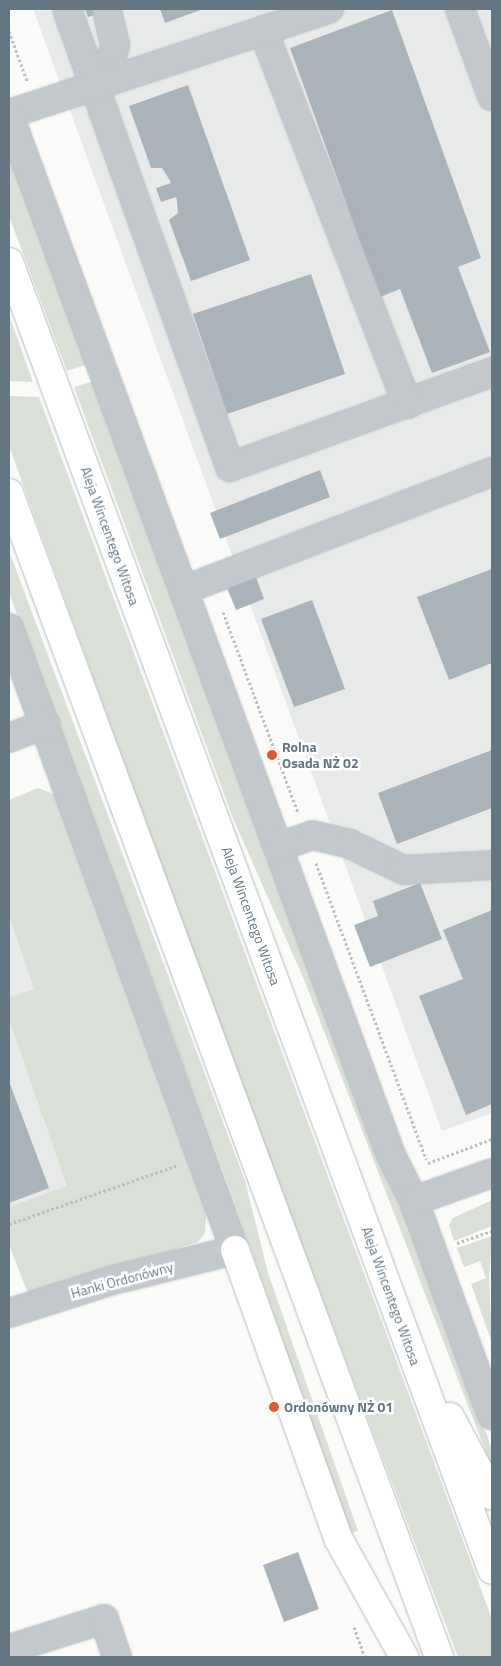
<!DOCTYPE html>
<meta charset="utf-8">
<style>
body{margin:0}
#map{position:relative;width:501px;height:1666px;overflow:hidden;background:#fafaf8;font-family:"Titillium Web",sans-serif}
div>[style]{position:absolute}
.built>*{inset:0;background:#e8e9e9}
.green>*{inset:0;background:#dadfd7}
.building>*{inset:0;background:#aab3b9}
.path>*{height:3px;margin-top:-1.5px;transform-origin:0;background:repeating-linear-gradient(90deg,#bbbfc2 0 2.5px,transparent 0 5px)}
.roads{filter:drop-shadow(0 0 1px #b5babe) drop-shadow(0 0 1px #b5babe)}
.minor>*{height:28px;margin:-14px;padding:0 14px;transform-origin:14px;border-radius:14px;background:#c3c8cc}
.major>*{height:28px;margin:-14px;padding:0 14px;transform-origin:14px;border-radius:14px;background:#fff}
.dots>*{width:14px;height:14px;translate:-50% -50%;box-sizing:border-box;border:2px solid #fff;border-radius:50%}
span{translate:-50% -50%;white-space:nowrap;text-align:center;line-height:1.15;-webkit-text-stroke:5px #fff;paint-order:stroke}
.street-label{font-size:14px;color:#657683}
.poi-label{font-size:14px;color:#657683;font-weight:700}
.left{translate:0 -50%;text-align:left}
.frame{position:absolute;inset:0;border:10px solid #657683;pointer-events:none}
</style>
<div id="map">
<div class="built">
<i style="clip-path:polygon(33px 9px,492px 9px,492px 1113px,442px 1131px)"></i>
<i style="clip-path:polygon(9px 916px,99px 1175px,9px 1207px)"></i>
</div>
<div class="green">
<i style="clip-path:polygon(9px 153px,86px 365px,67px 371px,9px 216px)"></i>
<i style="clip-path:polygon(9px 315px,33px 382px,9px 381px)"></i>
<i style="clip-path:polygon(94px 381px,386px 1177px,401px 1200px,492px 1449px,492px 1468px,305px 982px,233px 818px,74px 387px)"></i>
<i style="clip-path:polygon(9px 396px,39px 397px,492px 1619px,492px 1657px,458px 1657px,245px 1094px,9px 446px)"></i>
<i style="clip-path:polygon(9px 551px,245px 1181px,268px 1273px,358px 1531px,350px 1533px,231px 1192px,9px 593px)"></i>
<i style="clip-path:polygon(38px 788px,56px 795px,207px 1206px,205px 1233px,198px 1242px,29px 1296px,9px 1245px,9px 1207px,67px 1186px,9px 1019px,9px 998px,34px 989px,9px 916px,9px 800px)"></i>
<i style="clip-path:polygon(492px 1200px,492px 1226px,454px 1241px,449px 1225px,453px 1218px)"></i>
<i style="clip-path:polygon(492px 1236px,489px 1277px,492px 1343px,471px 1284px,486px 1278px,480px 1261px,464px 1267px,457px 1248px)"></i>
</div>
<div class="building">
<i style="clip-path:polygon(85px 9px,110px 9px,88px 17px)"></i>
<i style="clip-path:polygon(160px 9px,203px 9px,165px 23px)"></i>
<i style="clip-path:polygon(392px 10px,481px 258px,458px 267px,490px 352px,432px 373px,400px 289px,380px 297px,290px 48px)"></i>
<i style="clip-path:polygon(188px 85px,250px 260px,191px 281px,169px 220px,178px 213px,177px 201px,176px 197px,161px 202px,156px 188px,171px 183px,169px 179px,162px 168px,151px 168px,129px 106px)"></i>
<i style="clip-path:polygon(311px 274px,345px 374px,227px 414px,193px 314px)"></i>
<i style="clip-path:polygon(320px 470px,330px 497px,220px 539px,210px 513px)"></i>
<i style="clip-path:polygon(492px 569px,492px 663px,449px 680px,417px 597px)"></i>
<i style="clip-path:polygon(254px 572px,264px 599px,236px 610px,225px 583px)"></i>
<i style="clip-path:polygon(312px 600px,345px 689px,294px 707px,261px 619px)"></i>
<i style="clip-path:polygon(492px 750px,492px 808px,397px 844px,378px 793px)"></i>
<i style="clip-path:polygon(420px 883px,442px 939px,370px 967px,354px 925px,378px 916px,373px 901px)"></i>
<i style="clip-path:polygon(492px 910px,492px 1104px,466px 1115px,419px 996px,463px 979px,443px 930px)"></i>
<i style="clip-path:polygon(9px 1081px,49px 1188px,9px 1203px)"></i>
<i style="clip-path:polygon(298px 1552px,319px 1609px,284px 1622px,263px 1565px)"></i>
</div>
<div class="path">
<i style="left:9px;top:31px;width:53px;rotate:70.2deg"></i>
<i style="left:223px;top:612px;width:215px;rotate:69.5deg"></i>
<i style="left:316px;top:863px;width:316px;rotate:69.6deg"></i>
<i style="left:428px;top:1163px;width:68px;rotate:-20.6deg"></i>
<i style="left:9px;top:1224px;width:177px;rotate:-19.2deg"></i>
<i style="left:457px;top:1243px;width:37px;rotate:-19deg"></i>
<i style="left:354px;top:1627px;width:32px;rotate:70deg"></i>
</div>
<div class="roads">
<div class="minor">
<i style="left:67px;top:9px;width:486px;rotate:70.4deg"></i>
<i style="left:230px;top:467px;width:279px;rotate:-19.9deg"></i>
<i style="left:460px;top:9px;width:93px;rotate:69.8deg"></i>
<i style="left:263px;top:30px;width:401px;rotate:68.9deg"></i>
<i style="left:95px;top:85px;width:26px;rotate:-54deg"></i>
<i style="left:110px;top:64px;width:20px;rotate:-75deg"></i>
<i style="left:115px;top:45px;width:36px;rotate:-103deg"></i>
<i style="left:9px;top:114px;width:337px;rotate:-18.2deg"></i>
<i style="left:9px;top:115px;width:1108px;rotate:69.83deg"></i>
<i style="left:391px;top:1155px;width:51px;rotate:63.4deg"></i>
<i style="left:414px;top:1201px;width:228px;rotate:70deg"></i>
<i style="left:184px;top:590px;width:330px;rotate:-21deg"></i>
<i style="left:9px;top:628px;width:662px;rotate:70.03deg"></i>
<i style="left:235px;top:1250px;width:129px;rotate:166.1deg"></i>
<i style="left:110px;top:1281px;width:106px;rotate:162.4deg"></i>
<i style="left:9px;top:738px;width:39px;rotate:-21deg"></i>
<i style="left:278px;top:847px;width:36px;rotate:-19deg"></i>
<i style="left:312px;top:835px;width:39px;rotate:13deg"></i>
<i style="left:350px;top:844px;width:60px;rotate:25.7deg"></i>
<i style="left:404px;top:870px;width:88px;rotate:-3.3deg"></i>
<i style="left:414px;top:1201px;width:83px;rotate:-19.7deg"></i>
<i style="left:9px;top:1649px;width:100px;rotate:-17.5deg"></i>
<i style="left:104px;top:1619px;width:40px;rotate:71.1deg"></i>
</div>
<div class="major">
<i style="left:9px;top:262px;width:1394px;rotate:69.73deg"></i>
<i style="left:9px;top:493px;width:1241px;rotate:69.72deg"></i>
<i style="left:235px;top:1250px;width:308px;rotate:70.3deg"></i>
<i style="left:339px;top:1540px;width:134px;rotate:60.9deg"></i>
<i style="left:450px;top:1417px;width:89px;rotate:62deg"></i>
</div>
</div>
<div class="dots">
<i style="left:272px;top:755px;background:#e4572e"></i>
<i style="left:274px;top:1407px;background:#e4572e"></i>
</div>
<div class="street-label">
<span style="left:110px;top:536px;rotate:70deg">Aleja Wincentego Witosa</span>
<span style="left:251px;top:916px;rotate:70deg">Aleja Wincentego Witosa</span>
<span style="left:122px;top:1280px;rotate:-15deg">Hanki Ordonówny</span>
<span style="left:391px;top:1296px;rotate:70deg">Aleja Wincentego Witosa</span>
</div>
<div class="poi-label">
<span class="left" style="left:282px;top:755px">Rolna<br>Osada NŻ 02</span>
<span class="left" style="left:284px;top:1407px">Ordonówny NŻ 01</span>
</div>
<div class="frame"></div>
</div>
